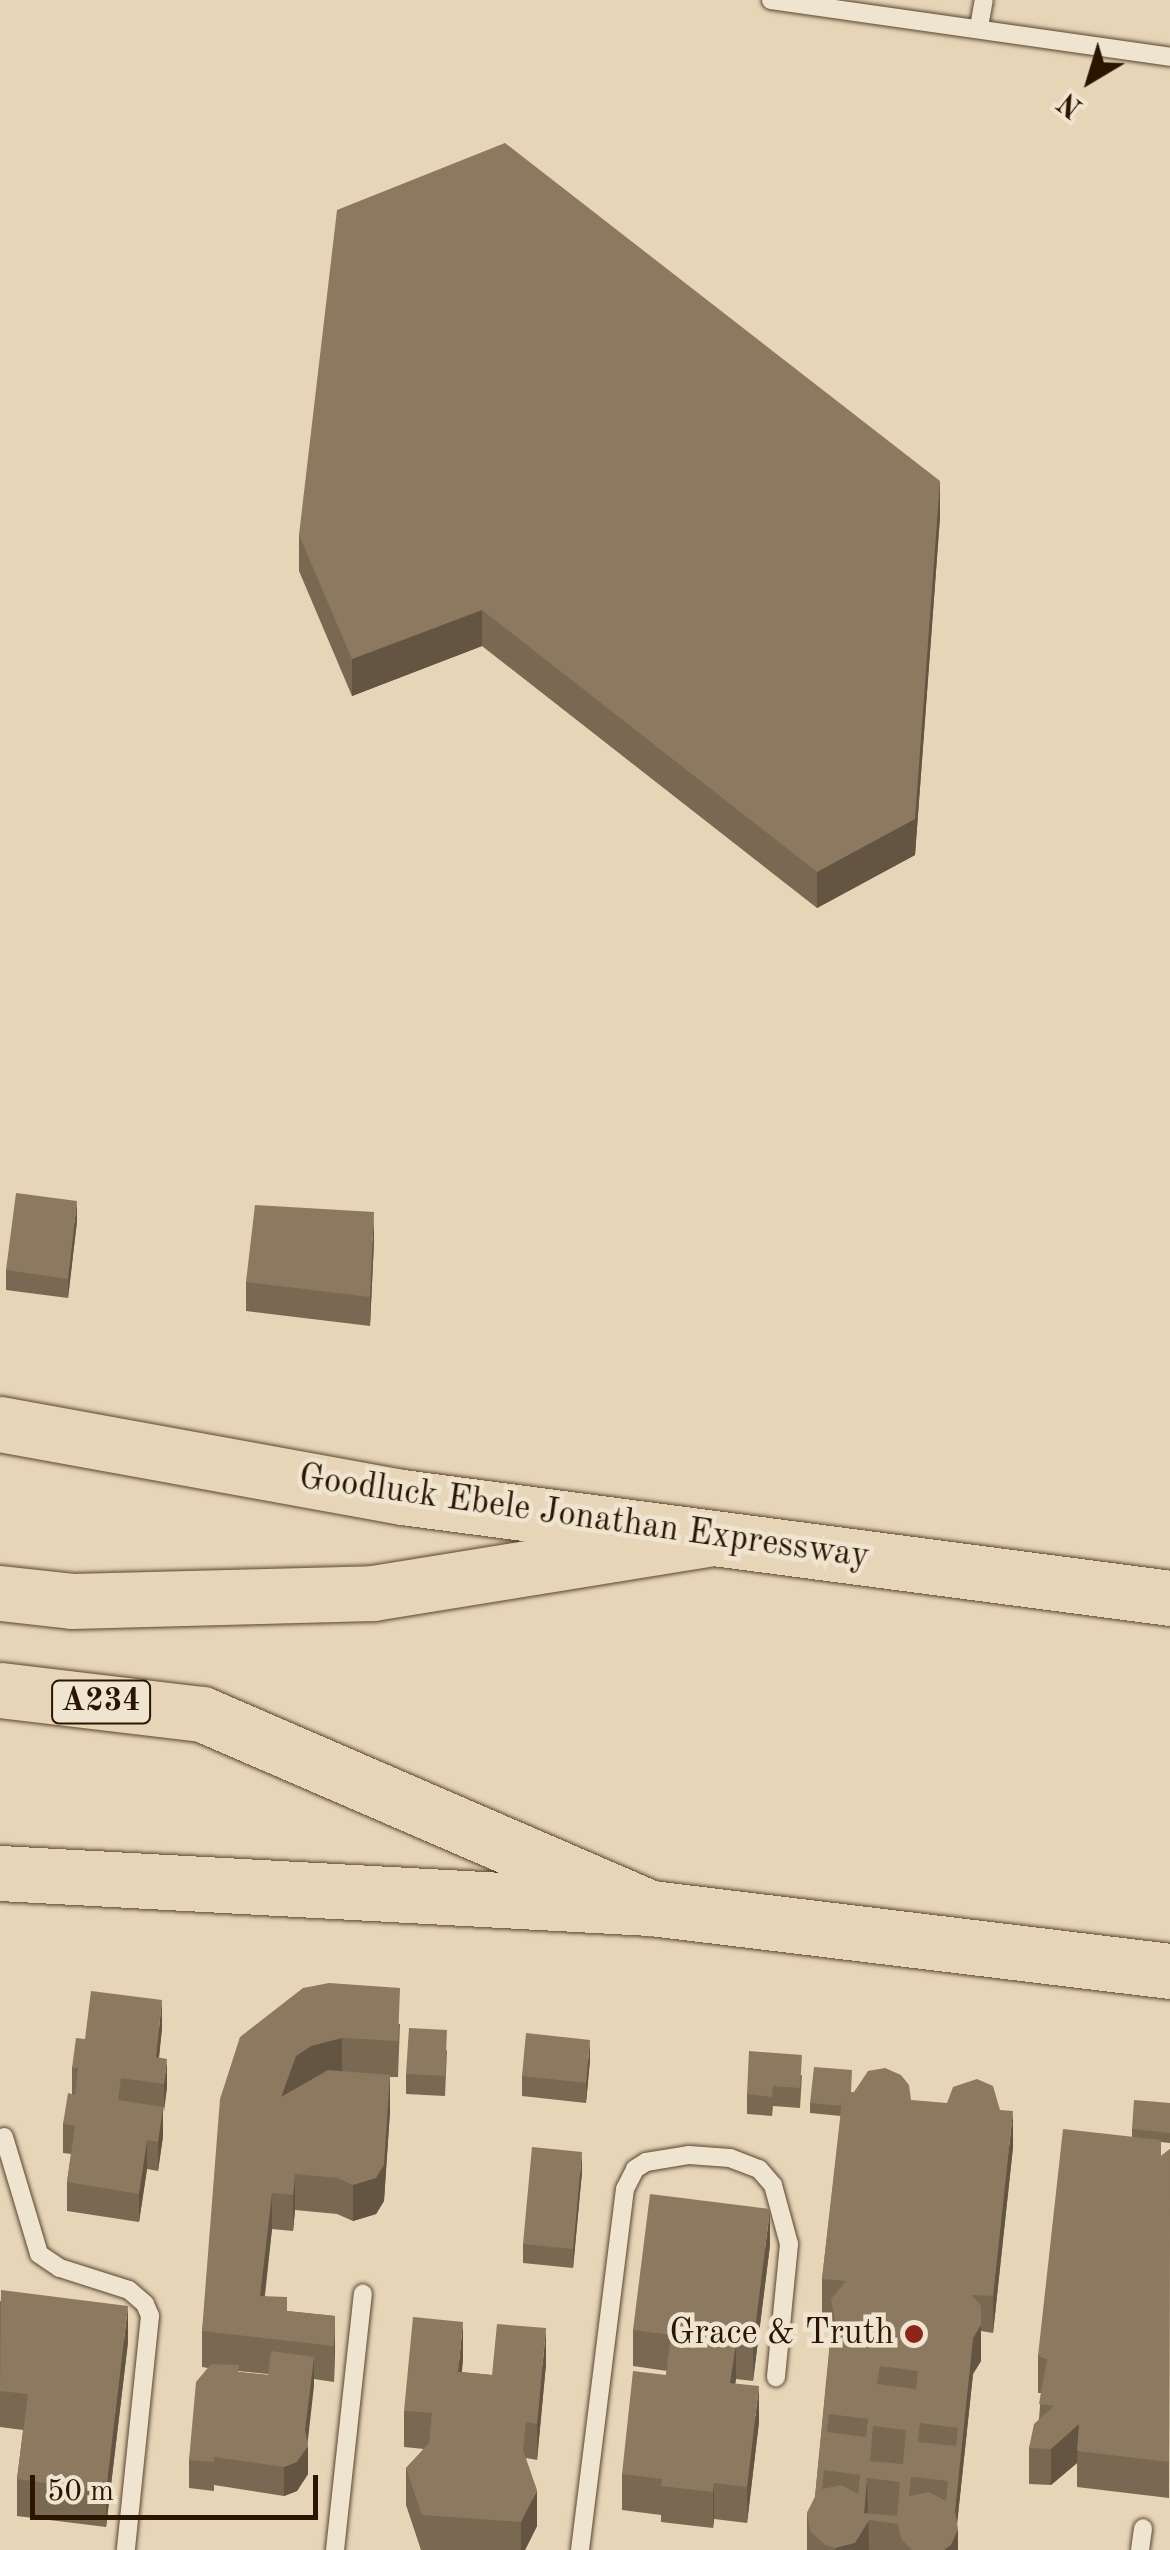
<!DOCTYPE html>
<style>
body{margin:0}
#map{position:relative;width:1170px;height:2550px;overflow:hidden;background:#e7d5b7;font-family:"Old Standard TT",serif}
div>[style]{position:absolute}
.roads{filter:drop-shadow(0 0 2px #5a452e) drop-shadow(0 0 2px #5a452e)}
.lane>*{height:18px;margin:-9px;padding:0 9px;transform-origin:9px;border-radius:9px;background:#efe4d0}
.primary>*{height:55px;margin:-27.5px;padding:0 27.5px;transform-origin:27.5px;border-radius:27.5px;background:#e7d5b7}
.highway>*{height:55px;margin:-27.5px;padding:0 27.5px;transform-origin:27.5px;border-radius:27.5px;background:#e7d5b7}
.wall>*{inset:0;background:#796852}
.shaded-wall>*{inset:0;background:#635542}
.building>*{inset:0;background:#8d795f}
.dots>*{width:28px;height:28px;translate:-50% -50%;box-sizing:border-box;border:5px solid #efe4d0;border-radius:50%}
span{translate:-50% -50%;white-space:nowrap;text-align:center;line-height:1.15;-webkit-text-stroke:9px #efe4d0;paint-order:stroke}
.shield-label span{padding:2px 8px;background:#efe4d0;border:2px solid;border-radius:8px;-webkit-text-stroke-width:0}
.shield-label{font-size:32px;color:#2b1500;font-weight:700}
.street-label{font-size:35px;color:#2b1500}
.poi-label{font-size:35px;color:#2b1500}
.right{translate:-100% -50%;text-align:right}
.north{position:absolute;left:1040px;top:30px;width:100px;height:100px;-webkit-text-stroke:8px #efe4d0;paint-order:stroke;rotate:218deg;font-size:28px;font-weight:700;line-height:40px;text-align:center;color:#2b1500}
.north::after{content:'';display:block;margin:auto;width:35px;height:45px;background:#2b1500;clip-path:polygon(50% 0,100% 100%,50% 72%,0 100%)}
.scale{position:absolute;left:30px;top:2475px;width:288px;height:45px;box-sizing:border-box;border:5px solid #2b1500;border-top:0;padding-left:12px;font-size:30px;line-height:35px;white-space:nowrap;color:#2b1500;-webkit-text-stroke:8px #efe4d0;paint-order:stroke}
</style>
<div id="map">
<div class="roads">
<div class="lane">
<i style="left:771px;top:0;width:403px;rotate:8.1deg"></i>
<i style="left:979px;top:27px;width:27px;rotate:-80deg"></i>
<i style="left:4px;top:2137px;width:122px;rotate:73.3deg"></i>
<i style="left:39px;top:2254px;width:25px;rotate:34deg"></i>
<i style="left:60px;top:2268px;width:72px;rotate:17.7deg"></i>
<i style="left:129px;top:2290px;width:21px;rotate:41deg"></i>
<i style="left:145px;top:2304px;width:13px;rotate:67deg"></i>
<i style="left:150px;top:2316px;width:235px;rotate:95.9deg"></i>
<i style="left:335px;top:2550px;width:258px;rotate:-83.8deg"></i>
<i style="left:580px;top:2550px;width:364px;rotate:-82.9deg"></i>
<i style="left:625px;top:2189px;width:22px;rotate:-63deg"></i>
<i style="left:635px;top:2169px;width:13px;rotate:-32deg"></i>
<i style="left:646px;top:2162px;width:44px;rotate:-9.2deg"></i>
<i style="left:689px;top:2155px;width:41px;rotate:4.2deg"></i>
<i style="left:730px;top:2158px;width:31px;rotate:21deg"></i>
<i style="left:759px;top:2169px;width:21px;rotate:49deg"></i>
<i style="left:773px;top:2185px;width:61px;rotate:74.8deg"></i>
<i style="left:789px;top:2244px;width:134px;rotate:95.6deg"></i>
<i style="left:1140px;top:2550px;width:22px;rotate:-82deg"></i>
</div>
<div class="primary">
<i style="left:0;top:1424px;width:409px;rotate:10.3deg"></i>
<i style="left:402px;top:1497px;width:775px;rotate:7.49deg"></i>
<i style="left:0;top:1873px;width:652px;rotate:3.08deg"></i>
<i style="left:651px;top:1908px;width:523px;rotate:6.92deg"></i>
</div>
<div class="highway">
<i style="left:0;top:1593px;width:72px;rotate:6.3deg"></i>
<i style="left:72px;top:1601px;width:301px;rotate:-1.5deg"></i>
<i style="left:373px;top:1593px;width:343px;rotate:-9.2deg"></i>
<i style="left:0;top:1690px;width:203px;rotate:6.8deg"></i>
<i style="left:202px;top:1714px;width:489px;rotate:23.4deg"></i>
</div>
</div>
<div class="wall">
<i style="clip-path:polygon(940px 517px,915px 855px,817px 908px,482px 646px,352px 696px,299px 571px,299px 535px)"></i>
<i style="clip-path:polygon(77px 1221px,68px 1298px,6px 1290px,6px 1270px)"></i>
<i style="clip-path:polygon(374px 1241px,370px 1326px,246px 1311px,246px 1282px)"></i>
<i style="clip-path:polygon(evenodd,400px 2024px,398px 2077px,390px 2077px,390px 2111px,384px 2201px,376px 2214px,353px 2221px,337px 2214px,295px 2210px,293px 2231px,272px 2229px,265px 2296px,287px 2311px,335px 2316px,334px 2382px,314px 2379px,307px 2442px,308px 2474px,297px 2491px,284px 2496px,214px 2485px,214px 2491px,189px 2488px,189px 2460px,208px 2368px,202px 2367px,202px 2331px,240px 2037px,400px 2024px,238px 2371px,268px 2374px,268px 2375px,238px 2372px,238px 2371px)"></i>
<i style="clip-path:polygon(162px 2028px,159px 2057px,167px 2087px,163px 2112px,163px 2136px,158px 2171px,147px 2169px,139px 2222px,67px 2211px,67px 2182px,71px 2154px,63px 2153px,63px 2124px,72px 2094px,72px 2068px,85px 2039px)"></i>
<i style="clip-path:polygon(447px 2050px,445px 2096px,406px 2094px,406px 2074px)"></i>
<i style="clip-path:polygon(590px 2060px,586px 2103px,522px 2096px,522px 2076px)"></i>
<i style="clip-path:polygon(802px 2075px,800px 2108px,773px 2106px,772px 2116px,747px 2114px,747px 2094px)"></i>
<i style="clip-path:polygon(851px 2092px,911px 2100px,1013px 2147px,993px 2333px,981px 2331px,981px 2361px,973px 2374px,957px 2523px,958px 2550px,807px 2550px,807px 2513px,815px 2497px,831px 2331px,831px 2316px,822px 2315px,822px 2279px,841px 2116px,810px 2113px,810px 2103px)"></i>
<i style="clip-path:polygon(1170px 2103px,1170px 2143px,1161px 2142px,1161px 2156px,1170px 2149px,1169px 2498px,1077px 2487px,1077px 2463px,1051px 2485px,1029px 2484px,1029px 2448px,1039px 2419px,1041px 2393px,1038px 2393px,1038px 2356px,1132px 2137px,1132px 2129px)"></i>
<i style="clip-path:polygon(582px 2172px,573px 2268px,523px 2263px,523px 2244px)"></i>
<i style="clip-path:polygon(770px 2245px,753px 2381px,736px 2379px,735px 2384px,759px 2422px,747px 2523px,714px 2519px,713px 2528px,661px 2522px,661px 2515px,622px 2510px,622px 2474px,666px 2375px,667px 2371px,633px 2366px,633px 2330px)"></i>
<i style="clip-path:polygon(0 2301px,128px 2342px,106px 2527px,17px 2516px,17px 2479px,23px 2430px,0 2427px)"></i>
<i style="clip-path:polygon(463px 2358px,462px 2372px,492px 2375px,546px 2364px,537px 2460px,526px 2458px,537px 2526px,525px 2550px,421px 2550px,406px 2505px,406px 2468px,424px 2449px,404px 2447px,404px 2411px)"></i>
</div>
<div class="shaded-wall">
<i style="clip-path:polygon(940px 481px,940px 517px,915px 855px,817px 908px,817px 872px)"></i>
<i style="clip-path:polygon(482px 610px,482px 646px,352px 696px,352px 659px)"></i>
<i style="clip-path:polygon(77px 1201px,77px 1221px,68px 1298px,68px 1279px)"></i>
<i style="clip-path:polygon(374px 1212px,374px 1241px,370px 1326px,370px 1297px)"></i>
<i style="clip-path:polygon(162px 2000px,162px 2028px,156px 2085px,156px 2057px)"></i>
<i style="clip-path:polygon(342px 2038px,342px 2074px,281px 2097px,296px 2056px,311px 2046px)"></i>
<i style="clip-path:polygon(590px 2040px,590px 2060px,586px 2103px,586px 2083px)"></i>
<i style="clip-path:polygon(167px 2059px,167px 2087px,164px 2112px,164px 2084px)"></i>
<i style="clip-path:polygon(390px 2075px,390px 2111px,384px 2201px,376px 2214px,353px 2221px,353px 2185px)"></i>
<i style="clip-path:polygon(163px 2107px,163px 2136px,158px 2171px,158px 2142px)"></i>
<i style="clip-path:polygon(1013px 2111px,1013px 2147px,993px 2333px,993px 2296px)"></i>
<i style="clip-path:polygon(147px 2140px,147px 2169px,139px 2222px,139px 2194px)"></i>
<i style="clip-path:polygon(582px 2152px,582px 2172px,573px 2268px,573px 2249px)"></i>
<i style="clip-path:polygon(295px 2174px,295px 2210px,293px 2231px,293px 2195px)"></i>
<i style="clip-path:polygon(272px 2193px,272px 2229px,260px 2332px,260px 2296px)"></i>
<i style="clip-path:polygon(770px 2209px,770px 2245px,753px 2381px,753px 2345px)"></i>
<i style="clip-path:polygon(128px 2306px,128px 2342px,106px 2527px,106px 2491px)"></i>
<i style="clip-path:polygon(335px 2316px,335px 2352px,334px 2382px,334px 2346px)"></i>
<i style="clip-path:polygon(463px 2322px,463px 2358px,458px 2408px,458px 2372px)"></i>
<i style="clip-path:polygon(981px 2325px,981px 2361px,973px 2374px,956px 2534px,958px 2529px,958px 2550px,944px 2550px,955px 2511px,973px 2338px)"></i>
<i style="clip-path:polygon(546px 2328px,546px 2364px,537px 2460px,537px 2424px)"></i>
<i style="clip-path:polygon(736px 2343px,736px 2379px,730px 2419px,730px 2383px)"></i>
<i style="clip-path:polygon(314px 2357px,314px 2386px,307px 2448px,308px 2446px,308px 2474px,297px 2491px,284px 2496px,284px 2467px,305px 2430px)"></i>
<i style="clip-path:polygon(759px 2386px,759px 2422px,747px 2523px,747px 2487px)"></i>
<i style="clip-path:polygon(1079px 2424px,1077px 2463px,1051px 2485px,1051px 2449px)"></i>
<i style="clip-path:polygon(867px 2478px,869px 2550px,835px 2550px,864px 2513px)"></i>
<i style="clip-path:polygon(714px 2483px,714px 2519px,713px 2528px,713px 2492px)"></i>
<i style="clip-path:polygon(537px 2490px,537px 2526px,525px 2550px,521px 2550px,521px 2522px)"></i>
</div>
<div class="building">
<i style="clip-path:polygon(505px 143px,940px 481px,915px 819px,817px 872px,482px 610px,352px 659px,299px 535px,337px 210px)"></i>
<i style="clip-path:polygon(16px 1193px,77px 1201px,68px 1279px,6px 1270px)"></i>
<i style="clip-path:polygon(255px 1205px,374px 1212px,370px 1297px,246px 1282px)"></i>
<i style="clip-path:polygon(329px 1983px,400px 1988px,398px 2041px,342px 2038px,311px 2046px,296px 2056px,281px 2097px,328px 2070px,390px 2075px,384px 2165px,376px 2178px,353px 2185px,337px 2178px,295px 2174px,293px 2195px,272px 2193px,260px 2296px,287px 2297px,287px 2311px,335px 2316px,334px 2346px,202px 2331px,220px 2099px,240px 2037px,303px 1988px)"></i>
<i style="clip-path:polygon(91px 1991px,162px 2000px,156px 2057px,167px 2059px,164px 2084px,121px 2078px,118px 2100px,163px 2107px,158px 2142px,147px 2140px,139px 2194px,67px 2182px,75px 2126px,63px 2124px,68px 2093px,75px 2095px,78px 2068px,72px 2068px,76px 2038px,85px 2039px)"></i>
<i style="clip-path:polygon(409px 2028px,447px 2030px,445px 2076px,406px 2074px)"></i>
<i style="clip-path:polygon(526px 2033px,590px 2040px,586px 2083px,522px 2076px)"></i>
<i style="clip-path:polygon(749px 2051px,802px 2055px,800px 2088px,773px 2086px,772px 2097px,747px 2094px)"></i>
<i style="clip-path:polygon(814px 2067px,852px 2070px,851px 2092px,843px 2092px,842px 2106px,810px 2103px)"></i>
<i style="clip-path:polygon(evenodd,885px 2068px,901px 2075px,909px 2085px,911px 2100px,947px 2103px,953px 2087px,977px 2079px,993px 2086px,1000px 2110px,1013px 2111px,993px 2296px,972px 2295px,981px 2306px,981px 2325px,973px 2338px,955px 2511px,958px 2529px,951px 2545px,944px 2550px,912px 2550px,901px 2539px,898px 2524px,869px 2520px,855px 2543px,835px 2548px,825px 2545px,810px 2531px,807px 2513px,815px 2497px,832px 2326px,836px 2326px,831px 2299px,846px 2281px,822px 2279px,843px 2092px,854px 2092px,868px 2071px,885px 2068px,880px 2366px,918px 2371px,916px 2389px,877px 2384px,880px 2366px,885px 2068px,829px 2414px,868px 2419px,866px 2437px,827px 2432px,829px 2414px,885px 2068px,920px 2423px,958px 2428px,956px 2446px,918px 2442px,920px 2423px,885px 2068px,873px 2426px,906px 2430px,903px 2464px,870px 2461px,873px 2426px,885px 2068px,824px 2470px,860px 2475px,858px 2494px,842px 2485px,822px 2489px,824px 2470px,885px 2068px,911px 2477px,948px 2481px,946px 2501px,929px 2492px,909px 2496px,911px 2477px,885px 2068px,867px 2478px,900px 2482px,897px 2516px,864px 2513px,867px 2478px)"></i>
<i style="clip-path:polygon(1134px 2100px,1170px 2103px,1170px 2133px,1132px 2129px)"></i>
<i style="clip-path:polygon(1063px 2129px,1161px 2140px,1161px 2156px,1170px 2149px,1169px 2462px,1077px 2451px,1079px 2424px,1051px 2449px,1029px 2448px,1034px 2424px,1054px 2406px,1039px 2404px,1047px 2359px,1038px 2356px)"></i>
<i style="clip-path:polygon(532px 2147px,582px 2152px,573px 2249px,523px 2244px)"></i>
<i style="clip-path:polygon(650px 2194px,770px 2209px,753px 2345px,736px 2343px,730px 2383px,759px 2386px,747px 2487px,714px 2483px,713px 2492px,661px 2486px,662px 2479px,622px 2474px,633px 2371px,666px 2375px,671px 2335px,633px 2330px)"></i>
<i style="clip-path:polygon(1px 2290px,128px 2306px,106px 2491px,17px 2479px,28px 2394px,0 2391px)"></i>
<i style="clip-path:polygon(413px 2317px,463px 2322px,458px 2372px,492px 2375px,497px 2324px,546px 2328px,537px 2424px,526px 2422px,523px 2450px,537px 2490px,521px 2522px,422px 2515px,406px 2468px,429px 2443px,432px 2413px,404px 2411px)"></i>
<i style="clip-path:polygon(271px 2351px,314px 2357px,305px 2430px,308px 2446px,297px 2462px,284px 2467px,214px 2457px,214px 2462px,189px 2460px,196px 2382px,211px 2364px,239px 2365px,238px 2372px,268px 2375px)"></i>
</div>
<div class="dots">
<i style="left:914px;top:2334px;background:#8f2418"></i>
</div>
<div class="shield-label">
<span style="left:101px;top:1702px">A234</span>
</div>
<div class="street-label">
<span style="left:584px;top:1518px;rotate:8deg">Goodluck Ebele Jonathan Expressway</span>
</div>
<div class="poi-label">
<span class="right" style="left:894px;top:2334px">Grace &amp; Truth</span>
</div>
<div class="north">N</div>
<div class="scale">50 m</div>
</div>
